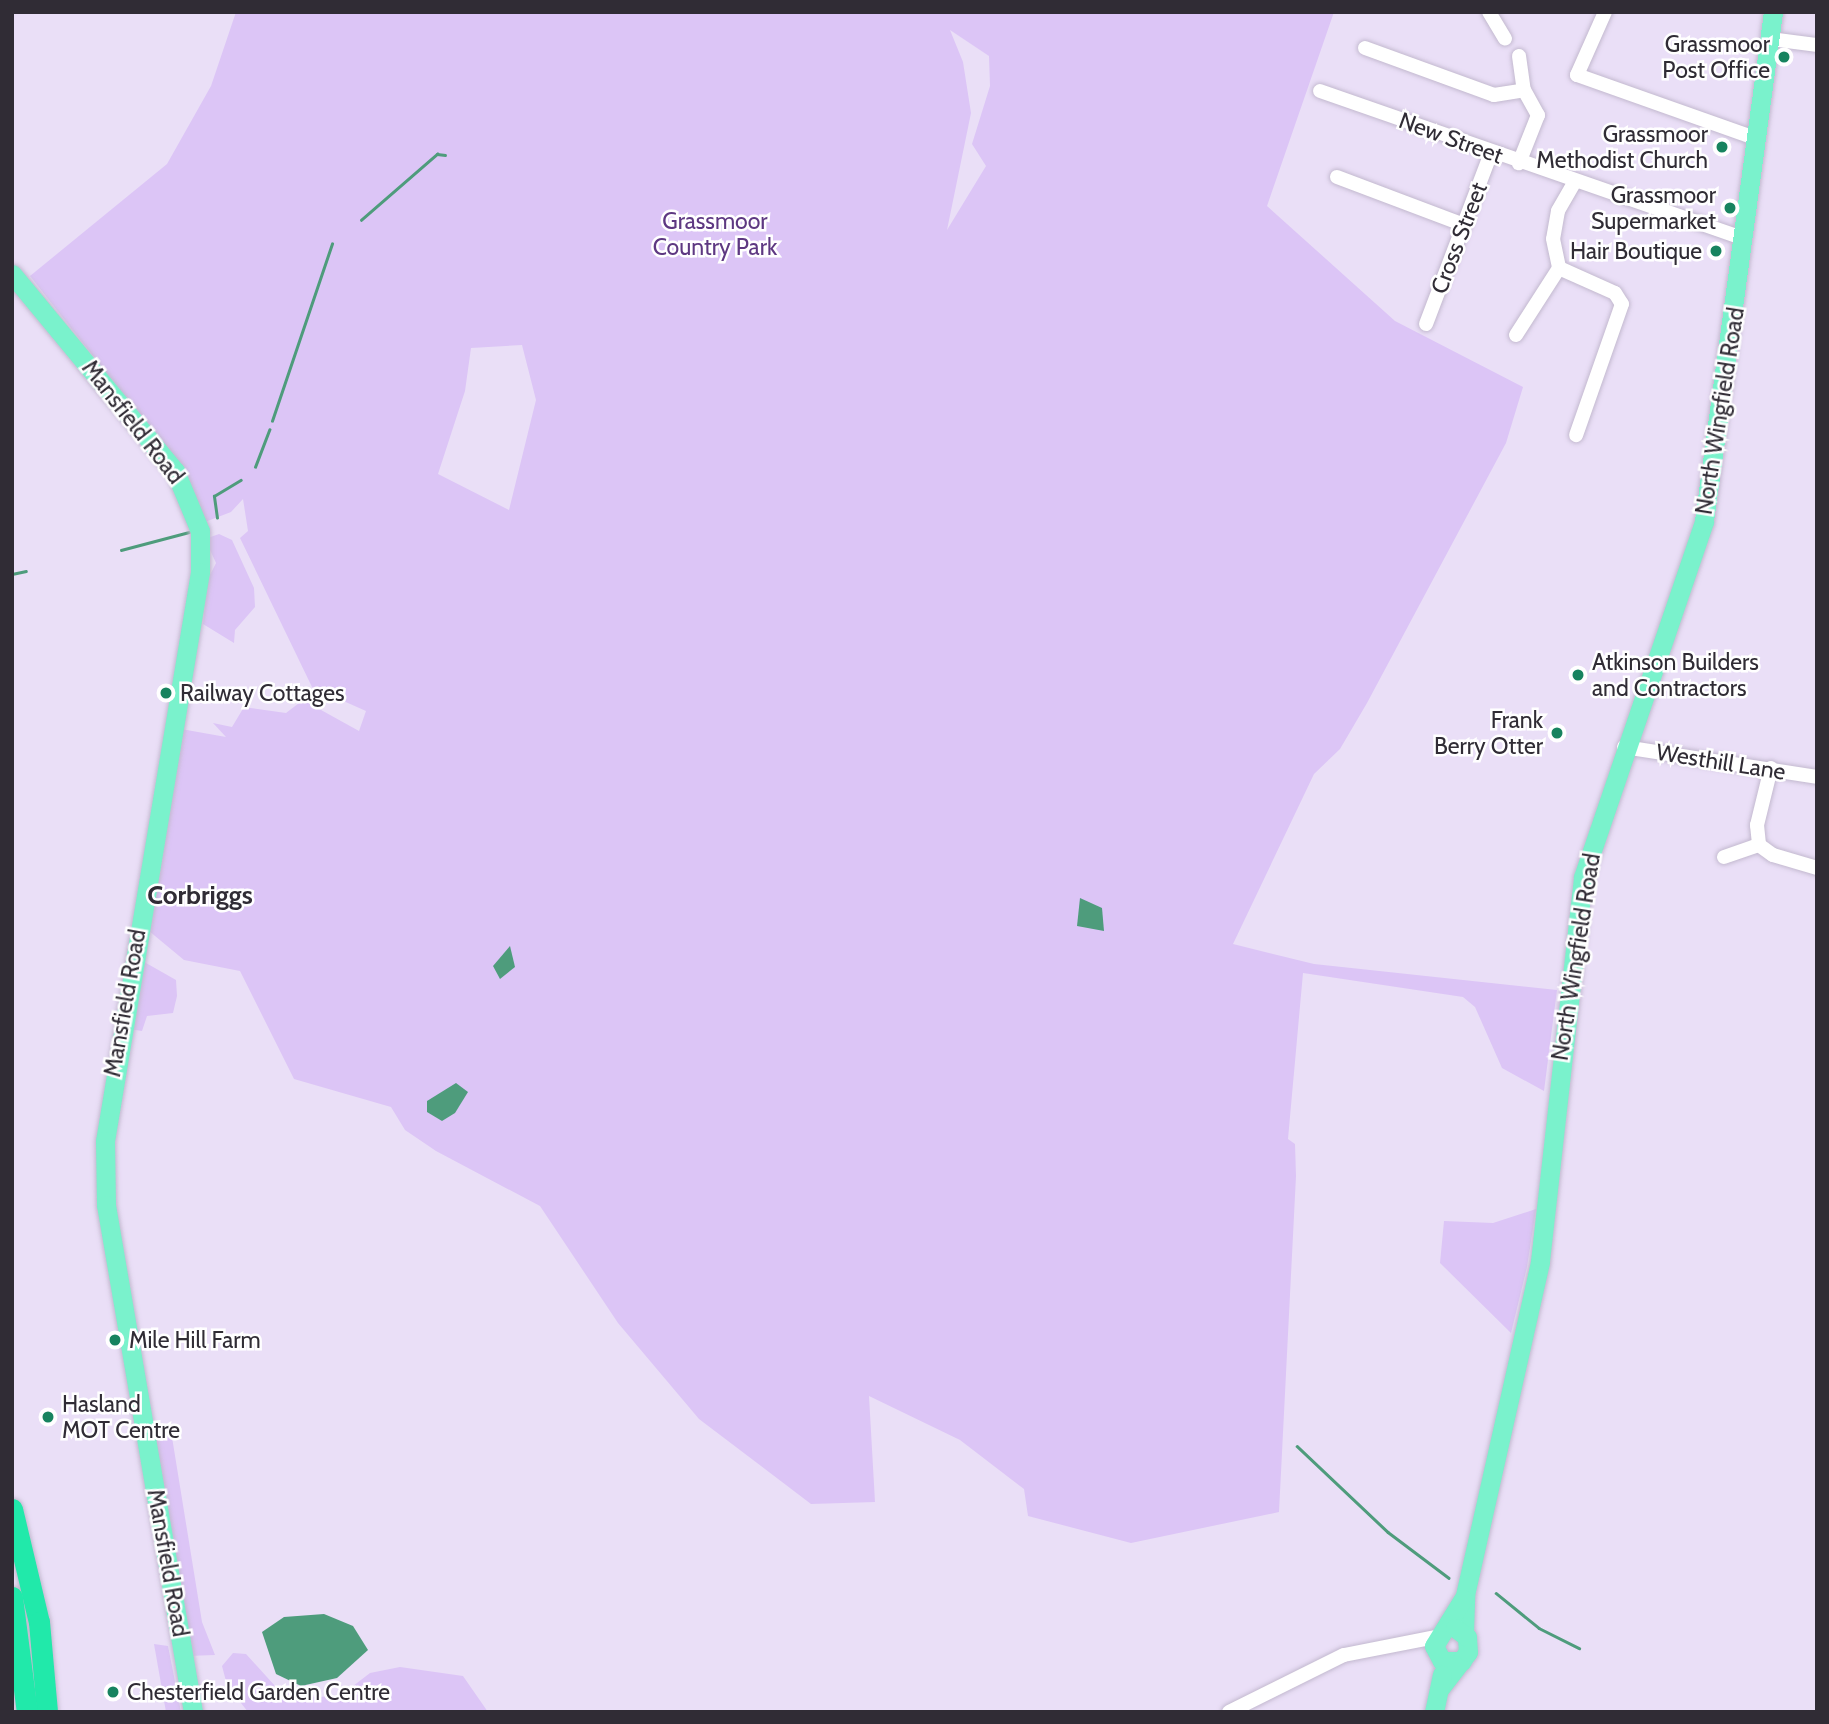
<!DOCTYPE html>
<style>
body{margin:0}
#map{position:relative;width:1829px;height:1724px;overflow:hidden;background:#eadff7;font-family:Cabin,sans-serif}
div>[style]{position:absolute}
.green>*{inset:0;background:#dcc5f6}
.water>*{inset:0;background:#4e9c7c}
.stream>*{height:2.5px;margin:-1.25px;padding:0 1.25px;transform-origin:1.25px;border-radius:1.25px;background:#4e9c7c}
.roads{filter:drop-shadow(0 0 2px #c3b9cf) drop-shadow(0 0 2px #c3b9cf)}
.minor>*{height:14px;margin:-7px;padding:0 7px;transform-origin:7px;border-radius:7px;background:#fff}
.major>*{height:19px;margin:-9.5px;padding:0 9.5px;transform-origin:9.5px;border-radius:9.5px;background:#7af2cc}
.highway>*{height:21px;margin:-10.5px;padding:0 10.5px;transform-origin:10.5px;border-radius:10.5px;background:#21e9aa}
.dots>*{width:19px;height:19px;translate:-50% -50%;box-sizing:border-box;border:4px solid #fff;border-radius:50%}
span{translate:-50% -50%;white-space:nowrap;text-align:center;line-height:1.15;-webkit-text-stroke:5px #fff;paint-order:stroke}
.poi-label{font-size:23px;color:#302c35}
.right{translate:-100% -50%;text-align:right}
.left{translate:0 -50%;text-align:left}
.street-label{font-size:23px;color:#302c35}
.park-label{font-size:23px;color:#5e3882}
.quarter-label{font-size:26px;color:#302c35;font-weight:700}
.frame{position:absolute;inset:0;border:14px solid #302c35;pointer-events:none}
</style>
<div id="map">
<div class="green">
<i style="clip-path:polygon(evenodd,236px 12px,1334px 12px,1267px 206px,1395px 321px,1523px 387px,1506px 443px,1367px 703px,1340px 749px,1314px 774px,1233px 944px,1314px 964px,1557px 990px,1544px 1091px,1502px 1068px,1475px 1007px,1463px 997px,1303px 973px,1288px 1139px,1295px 1144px,1296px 1176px,1279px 1512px,1131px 1543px,1028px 1516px,1024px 1489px,960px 1440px,869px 1396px,875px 1502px,811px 1504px,699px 1419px,618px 1323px,540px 1206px,436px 1151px,405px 1130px,391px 1107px,294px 1079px,240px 971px,184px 960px,149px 931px,181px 729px,226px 737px,213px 723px,232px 727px,244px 707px,286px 713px,303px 700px,359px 731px,366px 711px,312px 687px,240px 538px,248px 531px,243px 499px,231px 512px,205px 522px,151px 429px,30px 276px,167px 164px,211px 86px,236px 12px,950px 30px,989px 56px,990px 86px,972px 144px,986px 166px,947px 230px,971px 113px,963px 62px,950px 30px,236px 12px,522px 345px,536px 400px,509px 510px,438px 474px,465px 391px,471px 348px,522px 345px)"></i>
<i style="clip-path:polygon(219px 534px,232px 540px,254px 588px,255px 607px,235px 630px,234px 643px,203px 624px,207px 581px,216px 563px,205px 539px)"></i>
<i style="clip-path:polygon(139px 959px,176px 980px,177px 996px,173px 1013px,147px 1016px,142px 1031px,129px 1029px)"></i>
<i style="clip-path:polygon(1536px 1209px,1527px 1267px,1511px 1333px,1440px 1263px,1444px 1221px,1493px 1223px)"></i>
<i style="clip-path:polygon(153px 1431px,171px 1431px,202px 1622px,215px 1655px,187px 1656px)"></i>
<i style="clip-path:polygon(154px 1644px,168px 1646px,181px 1712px,166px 1712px)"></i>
<i style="clip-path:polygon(233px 1653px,246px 1654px,276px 1687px,315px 1697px,340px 1696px,370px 1673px,400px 1667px,463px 1676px,488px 1712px,248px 1712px,227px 1685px,222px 1666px)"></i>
</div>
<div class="water">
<i style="clip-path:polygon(1080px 898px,1102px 908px,1104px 931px,1077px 926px)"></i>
<i style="clip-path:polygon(510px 946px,515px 967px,500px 979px,493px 966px)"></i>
<i style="clip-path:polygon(456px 1083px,468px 1092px,455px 1113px,442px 1121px,427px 1112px,427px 1101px)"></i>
<i style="clip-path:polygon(324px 1614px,353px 1626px,368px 1650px,337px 1678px,301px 1686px,276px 1674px,262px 1632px,284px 1617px)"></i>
</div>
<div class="stream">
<i style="left:361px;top:220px;width:101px;rotate:-41deg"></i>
<i style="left:437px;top:154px;width:8px;rotate:7deg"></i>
<i style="left:272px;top:421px;width:187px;rotate:-71.3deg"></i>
<i style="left:255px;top:467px;width:40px;rotate:-69deg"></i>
<i style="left:217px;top:518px;width:22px;rotate:-98deg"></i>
<i style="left:214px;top:496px;width:31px;rotate:-31deg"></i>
<i style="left:121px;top:550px;width:70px;rotate:-14.8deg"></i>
<i style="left:12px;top:574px;width:14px;rotate:-12deg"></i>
<i style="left:1297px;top:1446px;width:125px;rotate:43.4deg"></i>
<i style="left:1388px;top:1532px;width:76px;rotate:37deg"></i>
<i style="left:1496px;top:1593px;width:55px;rotate:39.1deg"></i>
<i style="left:1539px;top:1628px;width:45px;rotate:26.6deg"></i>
</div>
<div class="roads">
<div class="minor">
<i style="left:1489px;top:12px;width:31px;rotate:59deg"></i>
<i style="left:1605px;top:12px;width:69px;rotate:114deg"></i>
<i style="left:1577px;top:75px;width:192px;rotate:19.5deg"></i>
<i style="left:1771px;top:39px;width:46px;rotate:7.4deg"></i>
<i style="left:1365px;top:48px;width:137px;rotate:20deg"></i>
<i style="left:1494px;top:95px;width:30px;rotate:-9deg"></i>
<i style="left:1524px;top:90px;width:29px;rotate:61deg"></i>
<i style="left:1538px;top:115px;width:52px;rotate:111.6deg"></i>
<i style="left:1519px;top:56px;width:34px;rotate:82deg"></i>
<i style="left:1320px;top:91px;width:446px;rotate:19.2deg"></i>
<i style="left:1337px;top:177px;width:136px;rotate:20.7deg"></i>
<i style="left:1574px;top:183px;width:32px;rotate:120deg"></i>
<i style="left:1558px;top:211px;width:28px;rotate:100deg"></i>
<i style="left:1553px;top:239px;width:30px;rotate:78deg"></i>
<i style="left:1559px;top:268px;width:61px;rotate:24.1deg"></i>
<i style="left:1615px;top:293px;width:13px;rotate:58deg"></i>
<i style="left:1622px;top:304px;width:139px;rotate:109.3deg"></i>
<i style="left:1426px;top:324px;width:183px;rotate:-69.2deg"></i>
<i style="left:1516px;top:335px;width:80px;rotate:-57.3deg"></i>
<i style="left:1624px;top:747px;width:195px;rotate:8.8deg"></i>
<i style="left:1771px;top:768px;width:59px;rotate:103.8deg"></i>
<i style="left:1757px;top:825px;width:20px;rotate:84deg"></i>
<i style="left:1759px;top:845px;width:17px;rotate:36deg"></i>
<i style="left:1773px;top:855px;width:46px;rotate:16.5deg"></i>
<i style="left:1724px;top:857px;width:37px;rotate:-19deg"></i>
<i style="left:1229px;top:1712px;width:128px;rotate:-26.4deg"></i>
<i style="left:1344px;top:1655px;width:94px;rotate:-11.1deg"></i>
</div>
<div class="major">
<i style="left:12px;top:274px;width:256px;rotate:50.4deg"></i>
<i style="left:175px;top:471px;width:65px;rotate:67.4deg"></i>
<i style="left:200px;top:531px;width:41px;rotate:90deg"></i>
<i style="left:200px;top:572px;width:577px;rotate:99.48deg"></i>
<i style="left:105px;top:1141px;width:64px;rotate:89.1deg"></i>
<i style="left:106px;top:1205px;width:514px;rotate:80.26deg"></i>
<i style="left:1464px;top:1632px;width:37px;rotate:-88deg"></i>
<i style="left:1465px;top:1595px;width:342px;rotate:-77.3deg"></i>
<i style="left:1540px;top:1261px;width:386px;rotate:-83.6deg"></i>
<i style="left:1583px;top:877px;width:376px;rotate:-71.2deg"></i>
<i style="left:1704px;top:521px;width:514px;rotate:-82.28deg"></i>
<i style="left:1462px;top:1661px;width:20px;rotate:180deg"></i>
<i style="left:1442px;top:1661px;width:17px;rotate:-118deg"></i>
<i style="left:1434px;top:1646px;width:55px;rotate:-58.3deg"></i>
<i style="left:1441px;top:1687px;width:44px;rotate:-52.4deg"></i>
<i style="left:1468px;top:1652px;width:15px;rotate:-94deg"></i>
<i style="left:1467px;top:1637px;width:15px;rotate:-143deg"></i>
<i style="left:1434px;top:1712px;width:38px;rotate:-78deg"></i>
</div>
<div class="highway">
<i style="left:12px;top:1509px;width:116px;rotate:76.6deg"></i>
<i style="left:39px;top:1622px;width:90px;rotate:84.9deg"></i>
<i style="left:12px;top:1597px;width:116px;rotate:82.6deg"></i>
</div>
</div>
<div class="dots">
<i style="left:1784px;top:57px;background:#17835f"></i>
<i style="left:1722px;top:147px;background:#17835f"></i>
<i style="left:1730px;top:208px;background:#17835f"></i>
<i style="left:1716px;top:251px;background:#17835f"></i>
<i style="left:1578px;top:675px;background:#17835f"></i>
<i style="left:166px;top:693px;background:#17835f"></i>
<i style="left:1557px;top:733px;background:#17835f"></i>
<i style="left:115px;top:1340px;background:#17835f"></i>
<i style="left:48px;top:1417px;background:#17835f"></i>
<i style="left:113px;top:1692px;background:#17835f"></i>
</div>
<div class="poi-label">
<span class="right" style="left:1770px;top:57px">Grassmoor<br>Post Office</span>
<span class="right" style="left:1708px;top:147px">Grassmoor<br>Methodist Church</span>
<span class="right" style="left:1716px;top:208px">Grassmoor<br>Supermarket</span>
<span class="right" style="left:1702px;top:251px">Hair Boutique</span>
<span class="left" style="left:1592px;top:675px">Atkinson Builders<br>and Contractors</span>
<span class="left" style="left:180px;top:693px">Railway Cottages</span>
<span class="right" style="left:1543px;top:733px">Frank<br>Berry Otter</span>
<span class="left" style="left:129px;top:1340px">Mile Hill Farm</span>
<span class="left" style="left:62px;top:1417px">Hasland<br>MOT Centre</span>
<span class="left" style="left:127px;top:1692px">Chesterfield Garden Centre</span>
</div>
<div class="street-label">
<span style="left:1451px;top:138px;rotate:20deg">New Street</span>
<span style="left:1459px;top:238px;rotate:-69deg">Cross Street</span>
<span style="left:1720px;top:411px;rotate:-81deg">North Wingfield Road</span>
<span style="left:133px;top:422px;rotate:52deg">Mansfield Road</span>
<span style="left:1721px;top:762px;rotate:9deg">Westhill Lane</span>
<span style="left:1576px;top:957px;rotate:-81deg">North Wingfield Road</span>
<span style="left:125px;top:1003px;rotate:-80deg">Mansfield Road</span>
<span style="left:168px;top:1563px;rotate:80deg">Mansfield Road</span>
</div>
<div class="park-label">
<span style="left:715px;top:234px">Grassmoor<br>Country Park</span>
</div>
<div class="quarter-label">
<span style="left:200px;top:896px">Corbriggs</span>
</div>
<div class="frame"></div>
</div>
